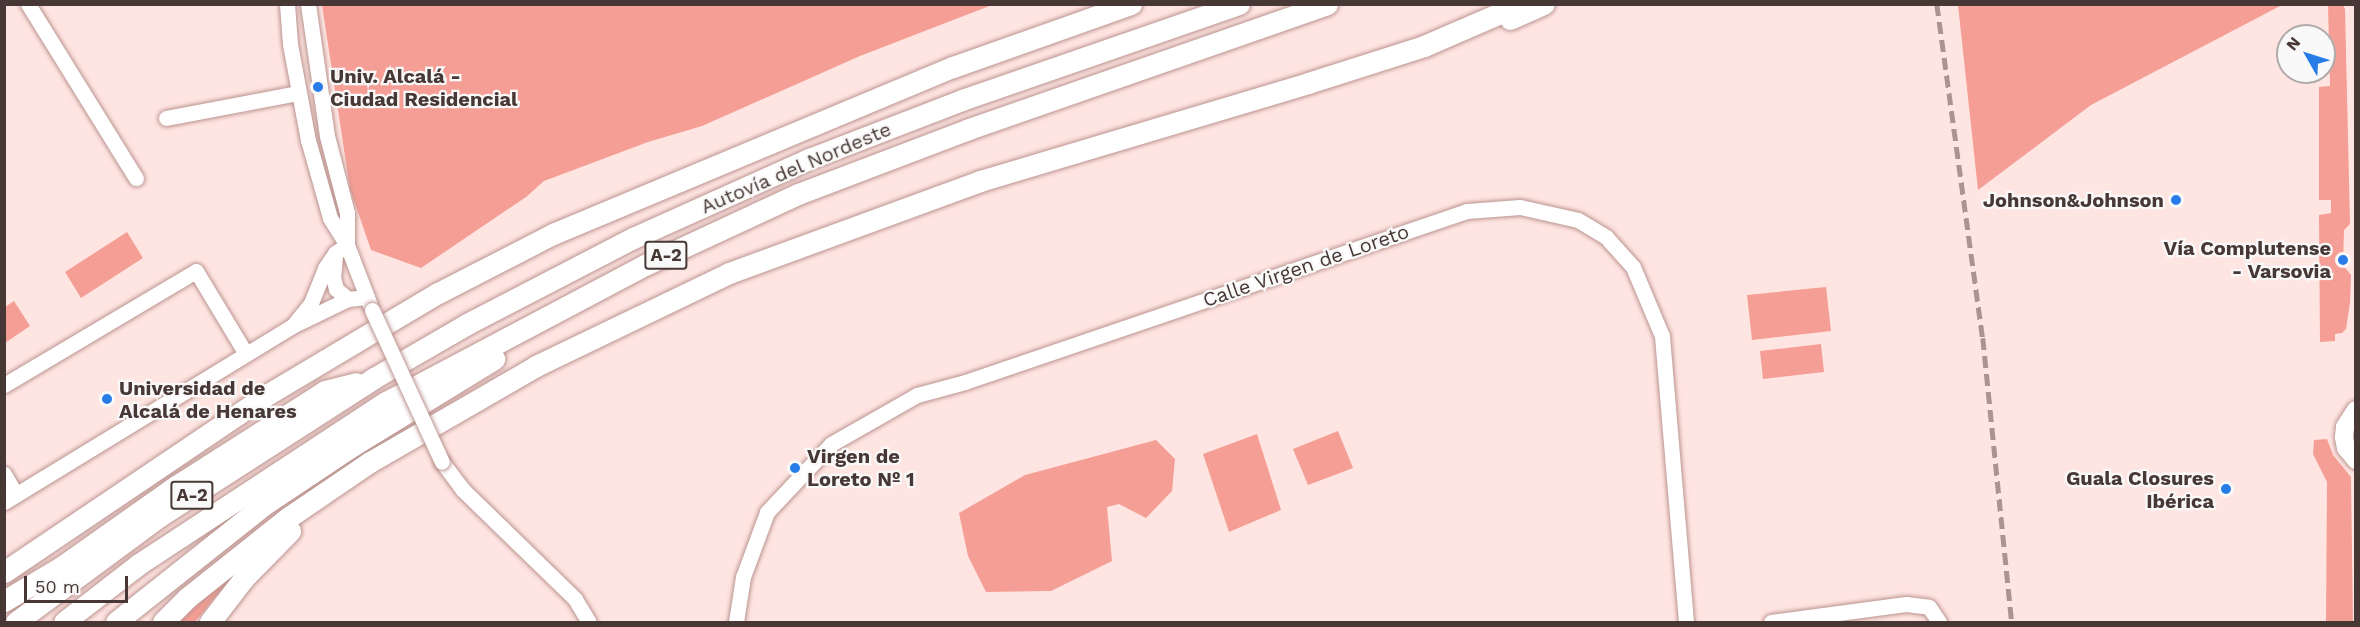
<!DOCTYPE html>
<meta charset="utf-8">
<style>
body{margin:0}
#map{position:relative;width:2360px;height:627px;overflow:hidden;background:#ffe5e2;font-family:"Work Sans",sans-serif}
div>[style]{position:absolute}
.green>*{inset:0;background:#f59e95}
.roads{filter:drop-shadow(0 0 2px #bb9490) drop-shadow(0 0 2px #bb9490)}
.minor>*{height:15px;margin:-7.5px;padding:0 7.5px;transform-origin:7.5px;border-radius:7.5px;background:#fff}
.major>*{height:18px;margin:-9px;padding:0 9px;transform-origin:9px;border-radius:9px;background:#fff}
.highway>*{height:21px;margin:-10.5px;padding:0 10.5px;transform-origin:10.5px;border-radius:10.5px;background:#fff}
.rail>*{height:4.5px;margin-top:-2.25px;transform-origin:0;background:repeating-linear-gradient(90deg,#a99491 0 12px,transparent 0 18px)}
.bridges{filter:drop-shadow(0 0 2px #bb9490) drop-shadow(0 0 2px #bb9490)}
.minor-bridge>*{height:15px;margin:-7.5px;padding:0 7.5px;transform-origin:7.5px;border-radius:7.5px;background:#fff}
.dots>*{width:16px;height:16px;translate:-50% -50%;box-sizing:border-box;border:3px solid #f9f9f9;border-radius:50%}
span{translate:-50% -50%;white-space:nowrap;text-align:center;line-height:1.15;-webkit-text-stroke:4.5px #f9f9f9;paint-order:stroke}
.shield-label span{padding:2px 4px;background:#f9f9f9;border:2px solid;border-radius:4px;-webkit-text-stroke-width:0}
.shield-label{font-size:18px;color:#473735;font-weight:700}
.poi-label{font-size:20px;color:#473735;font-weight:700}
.left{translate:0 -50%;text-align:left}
.right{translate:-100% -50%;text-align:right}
.street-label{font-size:20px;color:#473735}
.frame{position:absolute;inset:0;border:6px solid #473735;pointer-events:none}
.north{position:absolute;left:2276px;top:24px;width:60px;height:60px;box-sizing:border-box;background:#f9f9f9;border:2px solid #b2abab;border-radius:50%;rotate:309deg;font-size:16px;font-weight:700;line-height:24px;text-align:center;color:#473735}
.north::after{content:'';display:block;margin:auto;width:21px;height:27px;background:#287ce7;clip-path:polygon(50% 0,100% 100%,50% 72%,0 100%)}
.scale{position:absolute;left:24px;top:576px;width:104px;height:27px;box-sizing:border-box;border:3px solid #473735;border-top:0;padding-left:8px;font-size:18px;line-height:21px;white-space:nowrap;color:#473735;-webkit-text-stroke:4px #f9f9f9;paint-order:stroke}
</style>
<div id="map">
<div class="green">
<i style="clip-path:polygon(322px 5px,322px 4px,992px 5px,860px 56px,702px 126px,648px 142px,544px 181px,526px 197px,421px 268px,371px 250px,350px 189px)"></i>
<i style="clip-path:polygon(1958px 5px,1958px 4px,2282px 5px,2091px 105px,1978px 190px)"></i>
<i style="clip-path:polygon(2328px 5px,2343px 5px,2345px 9px,2350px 224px,2344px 230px,2343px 265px,2351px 275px,2350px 303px,2346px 329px,2342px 333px,2335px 334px,2335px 341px,2320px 342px,2319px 215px,2331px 213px,2331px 200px,2319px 200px,2319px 87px,2330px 86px)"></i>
<i style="clip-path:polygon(127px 232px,143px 258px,81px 298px,65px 272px)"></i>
<i style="clip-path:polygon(1826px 287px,1831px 331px,1752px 340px,1747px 295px)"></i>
<i style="clip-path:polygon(14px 301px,30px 326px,5px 343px,5px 307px)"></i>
<i style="clip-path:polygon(1821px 344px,1824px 372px,1763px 379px,1760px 351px)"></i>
<i style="clip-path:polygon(1338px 431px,1353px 468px,1308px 485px,1293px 449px)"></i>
<i style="clip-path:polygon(1257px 434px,1281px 510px,1229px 532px,1203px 454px)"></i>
<i style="clip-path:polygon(2327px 439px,2333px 455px,2351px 477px,2353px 622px,2326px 622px,2327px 482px,2313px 454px,2314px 440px)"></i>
<i style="clip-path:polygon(1156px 440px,1175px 459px,1172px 491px,1146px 518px,1119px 504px,1107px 507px,1112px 561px,1051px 591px,986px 592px,968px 556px,959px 513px,1025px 475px)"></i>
<i style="clip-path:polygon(238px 569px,195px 622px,179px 622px,210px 592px)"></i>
</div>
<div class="roads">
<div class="minor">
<i style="left:28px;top:4px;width:205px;rotate:58.2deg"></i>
<i style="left:287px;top:4px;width:40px;rotate:85.7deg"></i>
<i style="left:290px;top:44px;width:98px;rotate:79.4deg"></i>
<i style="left:308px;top:140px;width:81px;rotate:74.2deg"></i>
<i style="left:330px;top:218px;width:32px;rotate:58deg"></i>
<i style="left:347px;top:245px;width:64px;rotate:69deg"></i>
<i style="left:308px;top:4px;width:133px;rotate:81.8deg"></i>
<i style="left:327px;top:136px;width:80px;rotate:75.4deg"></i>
<i style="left:347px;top:213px;width:32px;rotate:90deg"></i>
<i style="left:166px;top:118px;width:134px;rotate:-10.7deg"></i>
<i style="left:335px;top:256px;width:21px;rotate:95deg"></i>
<i style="left:333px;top:277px;width:12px;rotate:76deg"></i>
<i style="left:336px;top:289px;width:16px;rotate:40deg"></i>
<i style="left:295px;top:323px;width:26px;rotate:-51deg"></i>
<i style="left:311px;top:303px;width:38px;rotate:-68deg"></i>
<i style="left:325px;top:268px;width:18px;rotate:-56deg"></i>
<i style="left:335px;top:253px;width:14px;rotate:-34deg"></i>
<i style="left:4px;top:385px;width:223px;rotate:-30.7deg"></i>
<i style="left:196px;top:271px;width:97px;rotate:58.9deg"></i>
<i style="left:442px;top:462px;width:34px;rotate:53deg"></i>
<i style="left:462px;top:489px;width:158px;rotate:44.2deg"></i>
<i style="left:575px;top:599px;width:27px;rotate:59deg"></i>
<i style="left:4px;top:474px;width:24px;rotate:60deg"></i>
<i style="left:4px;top:502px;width:338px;rotate:-31.4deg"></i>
<i style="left:292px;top:326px;width:62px;rotate:-25.7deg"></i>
<i style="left:348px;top:299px;width:19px;rotate:-6deg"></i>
<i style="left:736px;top:622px;width:46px;rotate:-81.2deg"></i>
<i style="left:743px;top:577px;width:69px;rotate:-69.7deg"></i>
<i style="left:767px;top:512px;width:93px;rotate:-46.7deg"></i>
<i style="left:831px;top:444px;width:99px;rotate:-29.7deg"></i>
<i style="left:917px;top:395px;width:50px;rotate:-15.2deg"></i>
<i style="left:965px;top:382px;width:530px;rotate:-18.81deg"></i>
<i style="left:1467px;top:211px;width:53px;rotate:-4.3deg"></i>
<i style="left:1520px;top:207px;width:59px;rotate:12.6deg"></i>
<i style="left:1578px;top:220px;width:33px;rotate:31deg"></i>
<i style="left:1606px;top:237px;width:40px;rotate:48deg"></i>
<i style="left:1633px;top:267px;width:75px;rotate:67.2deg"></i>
<i style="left:1662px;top:336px;width:287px;rotate:85.2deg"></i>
<i style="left:1771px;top:622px;width:136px;rotate:-7.6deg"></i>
<i style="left:1906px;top:604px;width:23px;rotate:7deg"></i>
<i style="left:1929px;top:607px;width:18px;rotate:56deg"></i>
</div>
<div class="major">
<i style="left:2356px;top:410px;width:20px;rotate:123deg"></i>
<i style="left:2345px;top:427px;width:10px;rotate:96deg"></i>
<i style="left:2344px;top:437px;width:11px;rotate:80deg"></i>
<i style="left:2346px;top:448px;width:16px;rotate:50deg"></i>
</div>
<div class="highway">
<i style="left:1510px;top:19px;width:37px;rotate:-24deg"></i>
<i style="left:4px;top:572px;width:315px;rotate:-34deg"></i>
<i style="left:265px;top:396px;width:201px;rotate:-30.8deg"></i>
<i style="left:438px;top:293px;width:129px;rotate:-27.2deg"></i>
<i style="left:553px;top:234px;width:433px;rotate:-22.7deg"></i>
<i style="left:953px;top:67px;width:189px;rotate:-19.5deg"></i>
<i style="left:4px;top:601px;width:66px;rotate:-30.8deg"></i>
<i style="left:61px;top:567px;width:141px;rotate:-35.2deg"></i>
<i style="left:176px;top:486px;width:177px;rotate:-32.5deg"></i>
<i style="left:325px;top:391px;width:32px;rotate:-14deg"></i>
<i style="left:16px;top:622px;width:179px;rotate:-36.4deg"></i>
<i style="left:160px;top:516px;width:255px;rotate:-32.8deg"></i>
<i style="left:374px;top:378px;width:108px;rotate:-30.1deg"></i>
<i style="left:467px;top:324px;width:187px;rotate:-27.4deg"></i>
<i style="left:633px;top:238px;width:193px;rotate:-24.2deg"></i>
<i style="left:809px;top:159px;width:164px;rotate:-21.1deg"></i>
<i style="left:962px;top:100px;width:293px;rotate:-19.1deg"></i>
<i style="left:64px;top:622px;width:95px;rotate:-37.7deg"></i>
<i style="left:139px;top:564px;width:295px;rotate:-33.3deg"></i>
<i style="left:386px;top:402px;width:295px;rotate:-27.9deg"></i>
<i style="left:647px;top:264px;width:166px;rotate:-24.9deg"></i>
<i style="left:798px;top:194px;width:183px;rotate:-20.8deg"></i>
<i style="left:969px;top:129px;width:379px;rotate:-19.2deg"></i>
<i style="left:116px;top:622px;width:190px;rotate:-38.4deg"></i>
<i style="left:265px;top:504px;width:105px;rotate:-33.7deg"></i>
<i style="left:352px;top:446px;width:167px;rotate:-31.5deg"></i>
<i style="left:163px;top:622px;width:34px;rotate:-45deg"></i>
<i style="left:187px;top:598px;width:130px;rotate:-38.5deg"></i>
<i style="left:289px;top:517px;width:98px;rotate:-34.2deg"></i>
<i style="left:370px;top:462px;width:192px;rotate:-30deg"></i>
<i style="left:536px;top:366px;width:214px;rotate:-25.7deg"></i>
<i style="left:729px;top:273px;width:267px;rotate:-20.1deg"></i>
<i style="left:980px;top:181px;width:342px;rotate:-16.6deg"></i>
<i style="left:1308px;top:83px;width:122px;rotate:-17.7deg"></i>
<i style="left:1424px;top:46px;width:106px;rotate:-23.4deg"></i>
<i style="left:210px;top:622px;width:56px;rotate:-52.3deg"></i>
<i style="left:244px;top:578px;width:66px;rotate:-45.6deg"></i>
</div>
</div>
<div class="rail">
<i style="left:1937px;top:4px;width:337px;rotate:82.2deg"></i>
<i style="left:1983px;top:338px;width:285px;rotate:84.2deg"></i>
</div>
<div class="bridges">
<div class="minor-bridge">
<i style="left:372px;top:310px;width:167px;rotate:65.3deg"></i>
</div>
</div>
<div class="dots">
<i style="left:318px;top:87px;background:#287ce7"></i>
<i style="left:2176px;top:200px;background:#287ce7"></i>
<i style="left:2343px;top:260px;background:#287ce7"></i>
<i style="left:107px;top:399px;background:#287ce7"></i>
<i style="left:795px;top:468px;background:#287ce7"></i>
<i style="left:2226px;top:489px;background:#287ce7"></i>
</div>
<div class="shield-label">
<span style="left:666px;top:255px">A-2</span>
<span style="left:192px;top:495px">A-2</span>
</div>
<div class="poi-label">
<span class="left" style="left:330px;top:88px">Univ. Alcalá -<br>Ciudad Residencial</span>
<span class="right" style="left:2164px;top:200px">Johnson&amp;Johnson</span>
<span class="right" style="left:2331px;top:260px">Vía Complutense<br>- Varsovia</span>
<span class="left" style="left:119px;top:400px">Universidad de<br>Alcalá de Henares</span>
<span class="left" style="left:807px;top:468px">Virgen de<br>Loreto Nº 1</span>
<span class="right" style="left:2214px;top:490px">Guala Closures<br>Ibérica</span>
</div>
<div class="street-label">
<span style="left:796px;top:168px;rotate:-23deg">Autovía del Nordeste</span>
<span style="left:1306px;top:266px;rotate:-19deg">Calle Virgen de Loreto</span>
</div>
<div class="frame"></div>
<div class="north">N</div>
<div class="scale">50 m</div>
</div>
